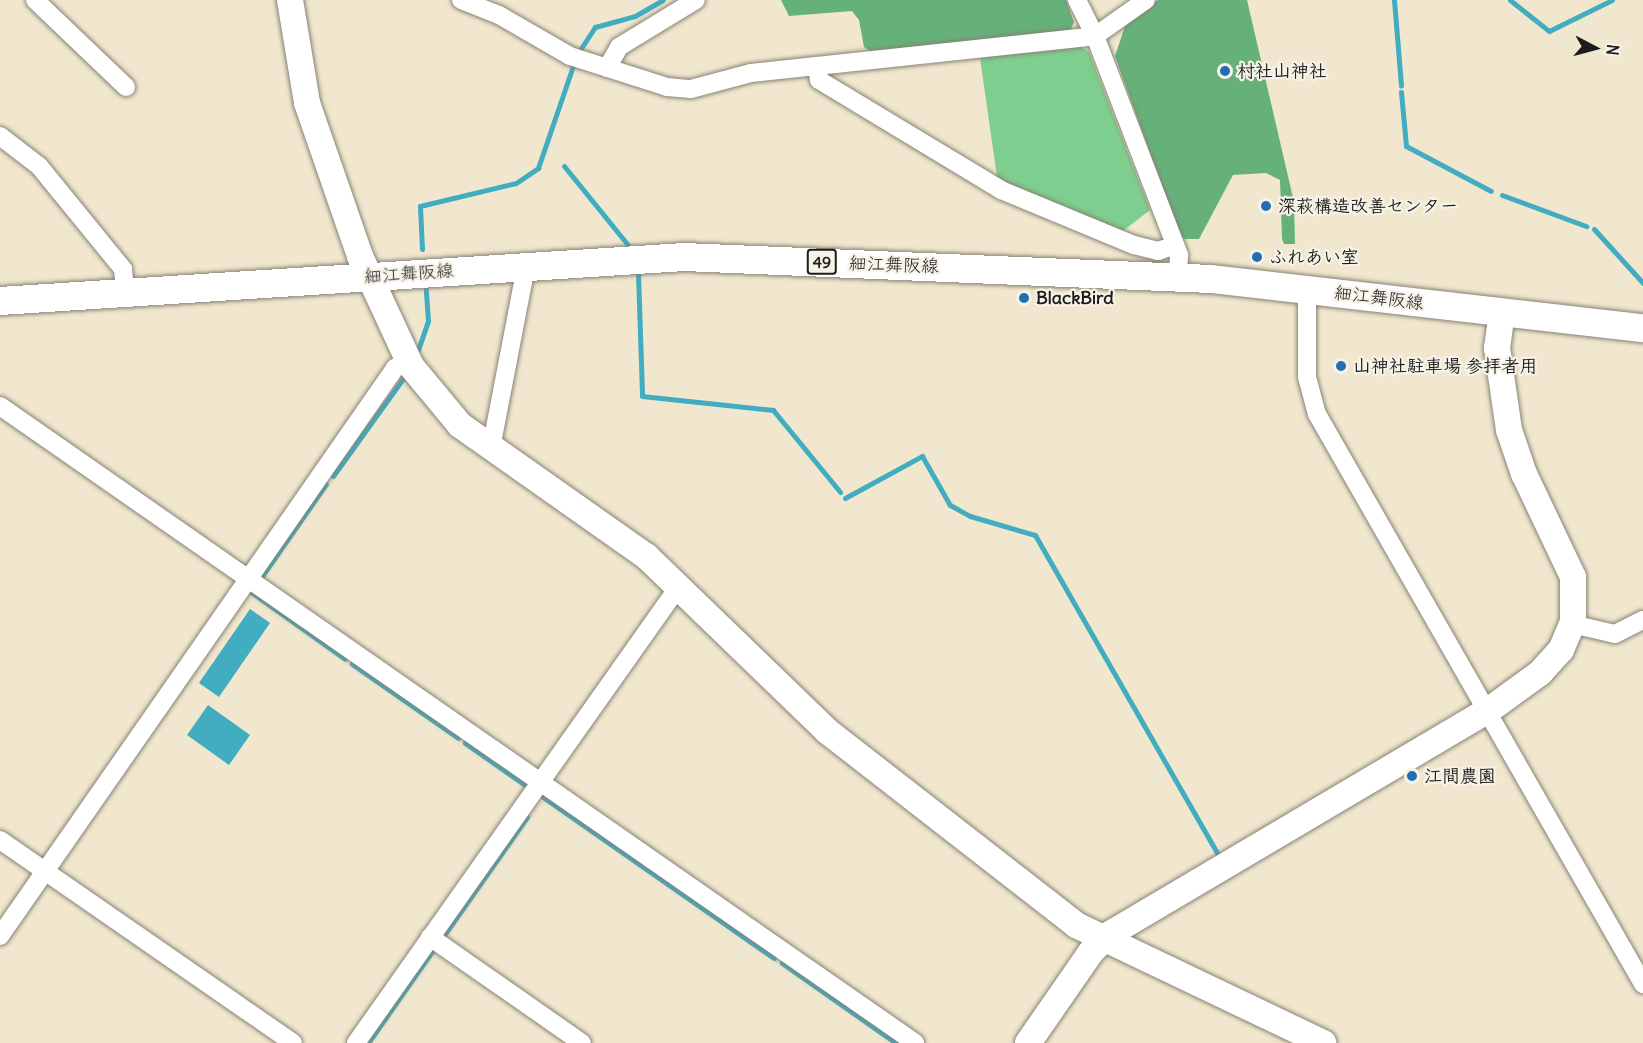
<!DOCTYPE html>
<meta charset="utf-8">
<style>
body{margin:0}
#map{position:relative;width:1643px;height:1043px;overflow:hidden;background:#f1e7ce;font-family:Delius,"Klee One",sans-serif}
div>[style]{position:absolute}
.green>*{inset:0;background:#7ece8f}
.forest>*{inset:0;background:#66b17a}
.water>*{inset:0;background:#42acc1}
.stream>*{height:5px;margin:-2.5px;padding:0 2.5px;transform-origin:2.5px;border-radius:2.5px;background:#42acc1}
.roads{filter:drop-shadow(0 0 2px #868275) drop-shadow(0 0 2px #868275)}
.street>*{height:18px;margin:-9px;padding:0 9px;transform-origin:9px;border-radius:9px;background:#fff}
.secondary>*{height:26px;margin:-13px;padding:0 13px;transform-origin:13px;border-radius:13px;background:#fff}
.primary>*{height:28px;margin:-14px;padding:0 14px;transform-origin:14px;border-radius:14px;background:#fff}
.dots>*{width:16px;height:16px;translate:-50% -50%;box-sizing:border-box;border:3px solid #f7f3e8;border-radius:50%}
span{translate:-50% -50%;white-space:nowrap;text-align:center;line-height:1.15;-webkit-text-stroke:4.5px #f7f3e8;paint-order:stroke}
.shield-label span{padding:2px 4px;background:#f7f3e8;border:2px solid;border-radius:4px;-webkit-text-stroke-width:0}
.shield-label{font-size:16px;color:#1c1c1c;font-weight:700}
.poi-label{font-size:18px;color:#1c1c1c;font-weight:700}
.left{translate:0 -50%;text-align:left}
.street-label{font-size:18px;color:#1c1c1c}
.north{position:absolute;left:1565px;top:18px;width:60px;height:60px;-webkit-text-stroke:4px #f7f3e8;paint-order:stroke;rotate:96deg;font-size:16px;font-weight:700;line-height:24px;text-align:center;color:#1c1c1c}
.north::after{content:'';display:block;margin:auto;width:21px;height:27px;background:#1c1c1c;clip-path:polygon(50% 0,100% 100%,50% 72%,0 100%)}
</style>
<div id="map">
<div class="green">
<i style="clip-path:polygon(1081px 47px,1089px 52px,1150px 210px,1119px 234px,998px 184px,980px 58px)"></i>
</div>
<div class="forest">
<i style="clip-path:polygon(781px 0,1066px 0,1074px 22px,1071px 29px,1063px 32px,870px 51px,864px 47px,859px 20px,852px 11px,789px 16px)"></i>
<i style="clip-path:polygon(1158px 0,1247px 0,1294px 202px,1295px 244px,1284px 244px,1282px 239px,1280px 180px,1266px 173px,1233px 175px,1199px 239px,1184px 239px,1179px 233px,1115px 56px,1125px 26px)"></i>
</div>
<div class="water">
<i style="clip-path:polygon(250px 609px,270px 623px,219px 697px,199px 683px)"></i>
<i style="clip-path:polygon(208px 705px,250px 735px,229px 765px,187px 735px)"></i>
</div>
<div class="stream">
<i style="left:1394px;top:0;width:86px;rotate:85.3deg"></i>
<i style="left:1510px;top:0;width:50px;rotate:38.5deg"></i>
<i style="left:1549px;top:31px;width:70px;rotate:-26.2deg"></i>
<i style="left:578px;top:53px;width:31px;rotate:-57deg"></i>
<i style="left:595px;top:27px;width:41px;rotate:-15.4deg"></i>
<i style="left:635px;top:16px;width:32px;rotate:-30deg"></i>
<i style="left:1401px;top:92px;width:54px;rotate:84.7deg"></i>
<i style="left:1406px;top:146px;width:96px;rotate:27.9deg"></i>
<i style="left:564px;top:166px;width:102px;rotate:51deg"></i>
<i style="left:1502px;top:195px;width:90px;rotate:20.3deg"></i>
<i style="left:1594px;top:229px;width:73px;rotate:47.8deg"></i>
<i style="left:422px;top:249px;width:43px;rotate:-92.7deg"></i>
<i style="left:420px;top:206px;width:99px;rotate:-13.5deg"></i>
<i style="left:516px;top:183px;width:27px;rotate:-34deg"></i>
<i style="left:538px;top:168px;width:111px;rotate:-71.1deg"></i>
<i style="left:638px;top:273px;width:123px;rotate:88.1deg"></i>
<i style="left:642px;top:396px;width:132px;rotate:6.1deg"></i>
<i style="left:773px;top:410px;width:106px;rotate:50.7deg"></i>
<i style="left:418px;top:350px;width:31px;rotate:-71deg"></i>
<i style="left:428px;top:321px;width:32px;rotate:-94deg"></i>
<i style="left:333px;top:476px;width:127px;rotate:-54.3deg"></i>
<i style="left:845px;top:498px;width:88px;rotate:-28.6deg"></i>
<i style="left:922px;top:456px;width:56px;rotate:60.3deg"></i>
<i style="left:950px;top:505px;width:23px;rotate:29deg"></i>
<i style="left:970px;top:516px;width:68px;rotate:16.3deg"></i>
<i style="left:1035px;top:535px;width:368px;rotate:60.2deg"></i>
<i style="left:262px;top:576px;width:112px;rotate:-55.2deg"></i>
<i style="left:251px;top:592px;width:115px;rotate:35.5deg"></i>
<i style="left:352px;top:664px;width:129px;rotate:34.9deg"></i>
<i style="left:465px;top:743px;width:73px;rotate:35deg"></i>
<i style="left:540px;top:795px;width:285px;rotate:34.9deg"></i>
<i style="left:442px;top:938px;width:148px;rotate:-54.9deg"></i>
<i style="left:782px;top:963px;width:139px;rotate:35.1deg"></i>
<i style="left:368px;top:1043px;width:117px;rotate:-55.1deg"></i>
</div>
<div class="roads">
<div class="street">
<i style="left:35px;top:0;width:126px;rotate:43.7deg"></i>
<i style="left:461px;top:0;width:41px;rotate:21.5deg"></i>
<i style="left:499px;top:15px;width:82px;rotate:30deg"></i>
<i style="left:570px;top:56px;width:102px;rotate:17.7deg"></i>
<i style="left:667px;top:87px;width:24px;rotate:5deg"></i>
<i style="left:691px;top:89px;width:62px;rotate:-14.9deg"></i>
<i style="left:751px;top:73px;width:346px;rotate:-6.1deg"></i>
<i style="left:1095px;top:36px;width:62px;rotate:-35.2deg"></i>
<i style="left:1077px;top:0;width:40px;rotate:63.4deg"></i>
<i style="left:1095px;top:36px;width:235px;rotate:69deg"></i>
<i style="left:1179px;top:255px;width:22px;rotate:93deg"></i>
<i style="left:817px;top:66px;width:14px;rotate:82deg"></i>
<i style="left:819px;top:80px;width:213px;rotate:31.1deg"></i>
<i style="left:1001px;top:190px;width:144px;rotate:22.5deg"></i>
<i style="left:1134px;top:245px;width:25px;rotate:14deg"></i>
<i style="left:1158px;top:251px;width:18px;rotate:-19deg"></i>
<i style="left:607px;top:68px;width:24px;rotate:-60deg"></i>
<i style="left:619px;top:47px;width:90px;rotate:-31.4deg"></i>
<i style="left:0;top:136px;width:49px;rotate:37.6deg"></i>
<i style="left:39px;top:166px;width:133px;rotate:50.8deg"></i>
<i style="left:123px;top:269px;width:24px;rotate:85deg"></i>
<i style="left:1307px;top:289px;width:88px;rotate:90deg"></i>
<i style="left:1307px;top:377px;width:38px;rotate:75deg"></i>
<i style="left:1317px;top:414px;width:657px;rotate:60.23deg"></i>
<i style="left:0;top:406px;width:1115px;rotate:34.84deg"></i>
<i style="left:487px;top:447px;width:11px;rotate:-56deg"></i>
<i style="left:493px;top:438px;width:159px;rotate:-79.1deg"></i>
<i style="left:523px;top:282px;width:16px;rotate:-94deg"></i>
<i style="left:1572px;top:624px;width:44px;rotate:13.1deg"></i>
<i style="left:1615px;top:634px;width:31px;rotate:-27deg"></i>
<i style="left:0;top:840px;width:356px;rotate:34.7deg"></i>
<i style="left:0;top:936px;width:692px;rotate:-55.18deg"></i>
<i style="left:395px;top:368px;width:15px;rotate:-32deg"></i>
<i style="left:430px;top:937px;width:185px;rotate:34.9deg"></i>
<i style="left:356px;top:1043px;width:560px;rotate:-54.75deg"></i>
</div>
<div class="secondary">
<i style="left:290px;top:0;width:104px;rotate:80.6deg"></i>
<i style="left:307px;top:103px;width:162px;rotate:70.9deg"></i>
<i style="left:360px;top:256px;width:121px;rotate:65.1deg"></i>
<i style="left:411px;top:366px;width:77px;rotate:50.3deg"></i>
<i style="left:460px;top:425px;width:228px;rotate:35.2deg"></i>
<i style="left:646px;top:556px;width:252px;rotate:44deg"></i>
<i style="left:827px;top:731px;width:316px;rotate:37.9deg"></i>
<i style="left:1076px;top:925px;width:274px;rotate:25.5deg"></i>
<i style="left:1028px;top:1043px;width:111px;rotate:-55.3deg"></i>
<i style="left:1091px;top:952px;width:24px;rotate:-45deg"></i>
<i style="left:1108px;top:935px;width:442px;rotate:-30.6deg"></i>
<i style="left:1489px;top:710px;width:63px;rotate:-36deg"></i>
<i style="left:1540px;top:673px;width:31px;rotate:-48deg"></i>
<i style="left:1561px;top:650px;width:30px;rotate:-67deg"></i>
<i style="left:1573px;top:622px;width:45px;rotate:-90deg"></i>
<i style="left:1573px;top:577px;width:114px;rotate:-115.4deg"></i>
<i style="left:1524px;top:474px;width:46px;rotate:-108.8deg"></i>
<i style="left:1509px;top:430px;width:83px;rotate:-98.3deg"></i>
<i style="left:1497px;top:348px;width:35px;rotate:-82deg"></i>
</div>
<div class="primary">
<i style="left:0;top:301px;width:685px;rotate:-3.68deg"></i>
<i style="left:684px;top:257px;width:527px;rotate:2.39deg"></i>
<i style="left:1211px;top:279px;width:435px;rotate:6.5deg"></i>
</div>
</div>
<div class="dots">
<i style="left:1225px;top:71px;background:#1f6fb2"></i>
<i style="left:1266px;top:206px;background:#1f6fb2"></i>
<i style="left:1257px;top:257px;background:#1f6fb2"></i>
<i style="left:1024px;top:298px;background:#1f6fb2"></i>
<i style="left:1341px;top:366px;background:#1f6fb2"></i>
<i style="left:1412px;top:776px;background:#1f6fb2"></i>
</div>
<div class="shield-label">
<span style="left:822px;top:262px">49</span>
</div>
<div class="poi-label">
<span class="left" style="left:1237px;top:71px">村社山神社</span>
<span class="left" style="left:1278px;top:206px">深萩構造改善センター</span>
<span class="left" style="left:1269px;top:257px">ふれあい室</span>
<span class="left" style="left:1036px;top:298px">BlackBird</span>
<span class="left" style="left:1353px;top:366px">山神社駐車場 参拝者用</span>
<span class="left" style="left:1424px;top:776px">江間農園</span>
</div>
<div class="street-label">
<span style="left:894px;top:265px;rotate:2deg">細江舞阪線</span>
<span style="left:409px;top:274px;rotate:-4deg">細江舞阪線</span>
<span style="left:1379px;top:298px;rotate:7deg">細江舞阪線</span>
</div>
<div class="north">N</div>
</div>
